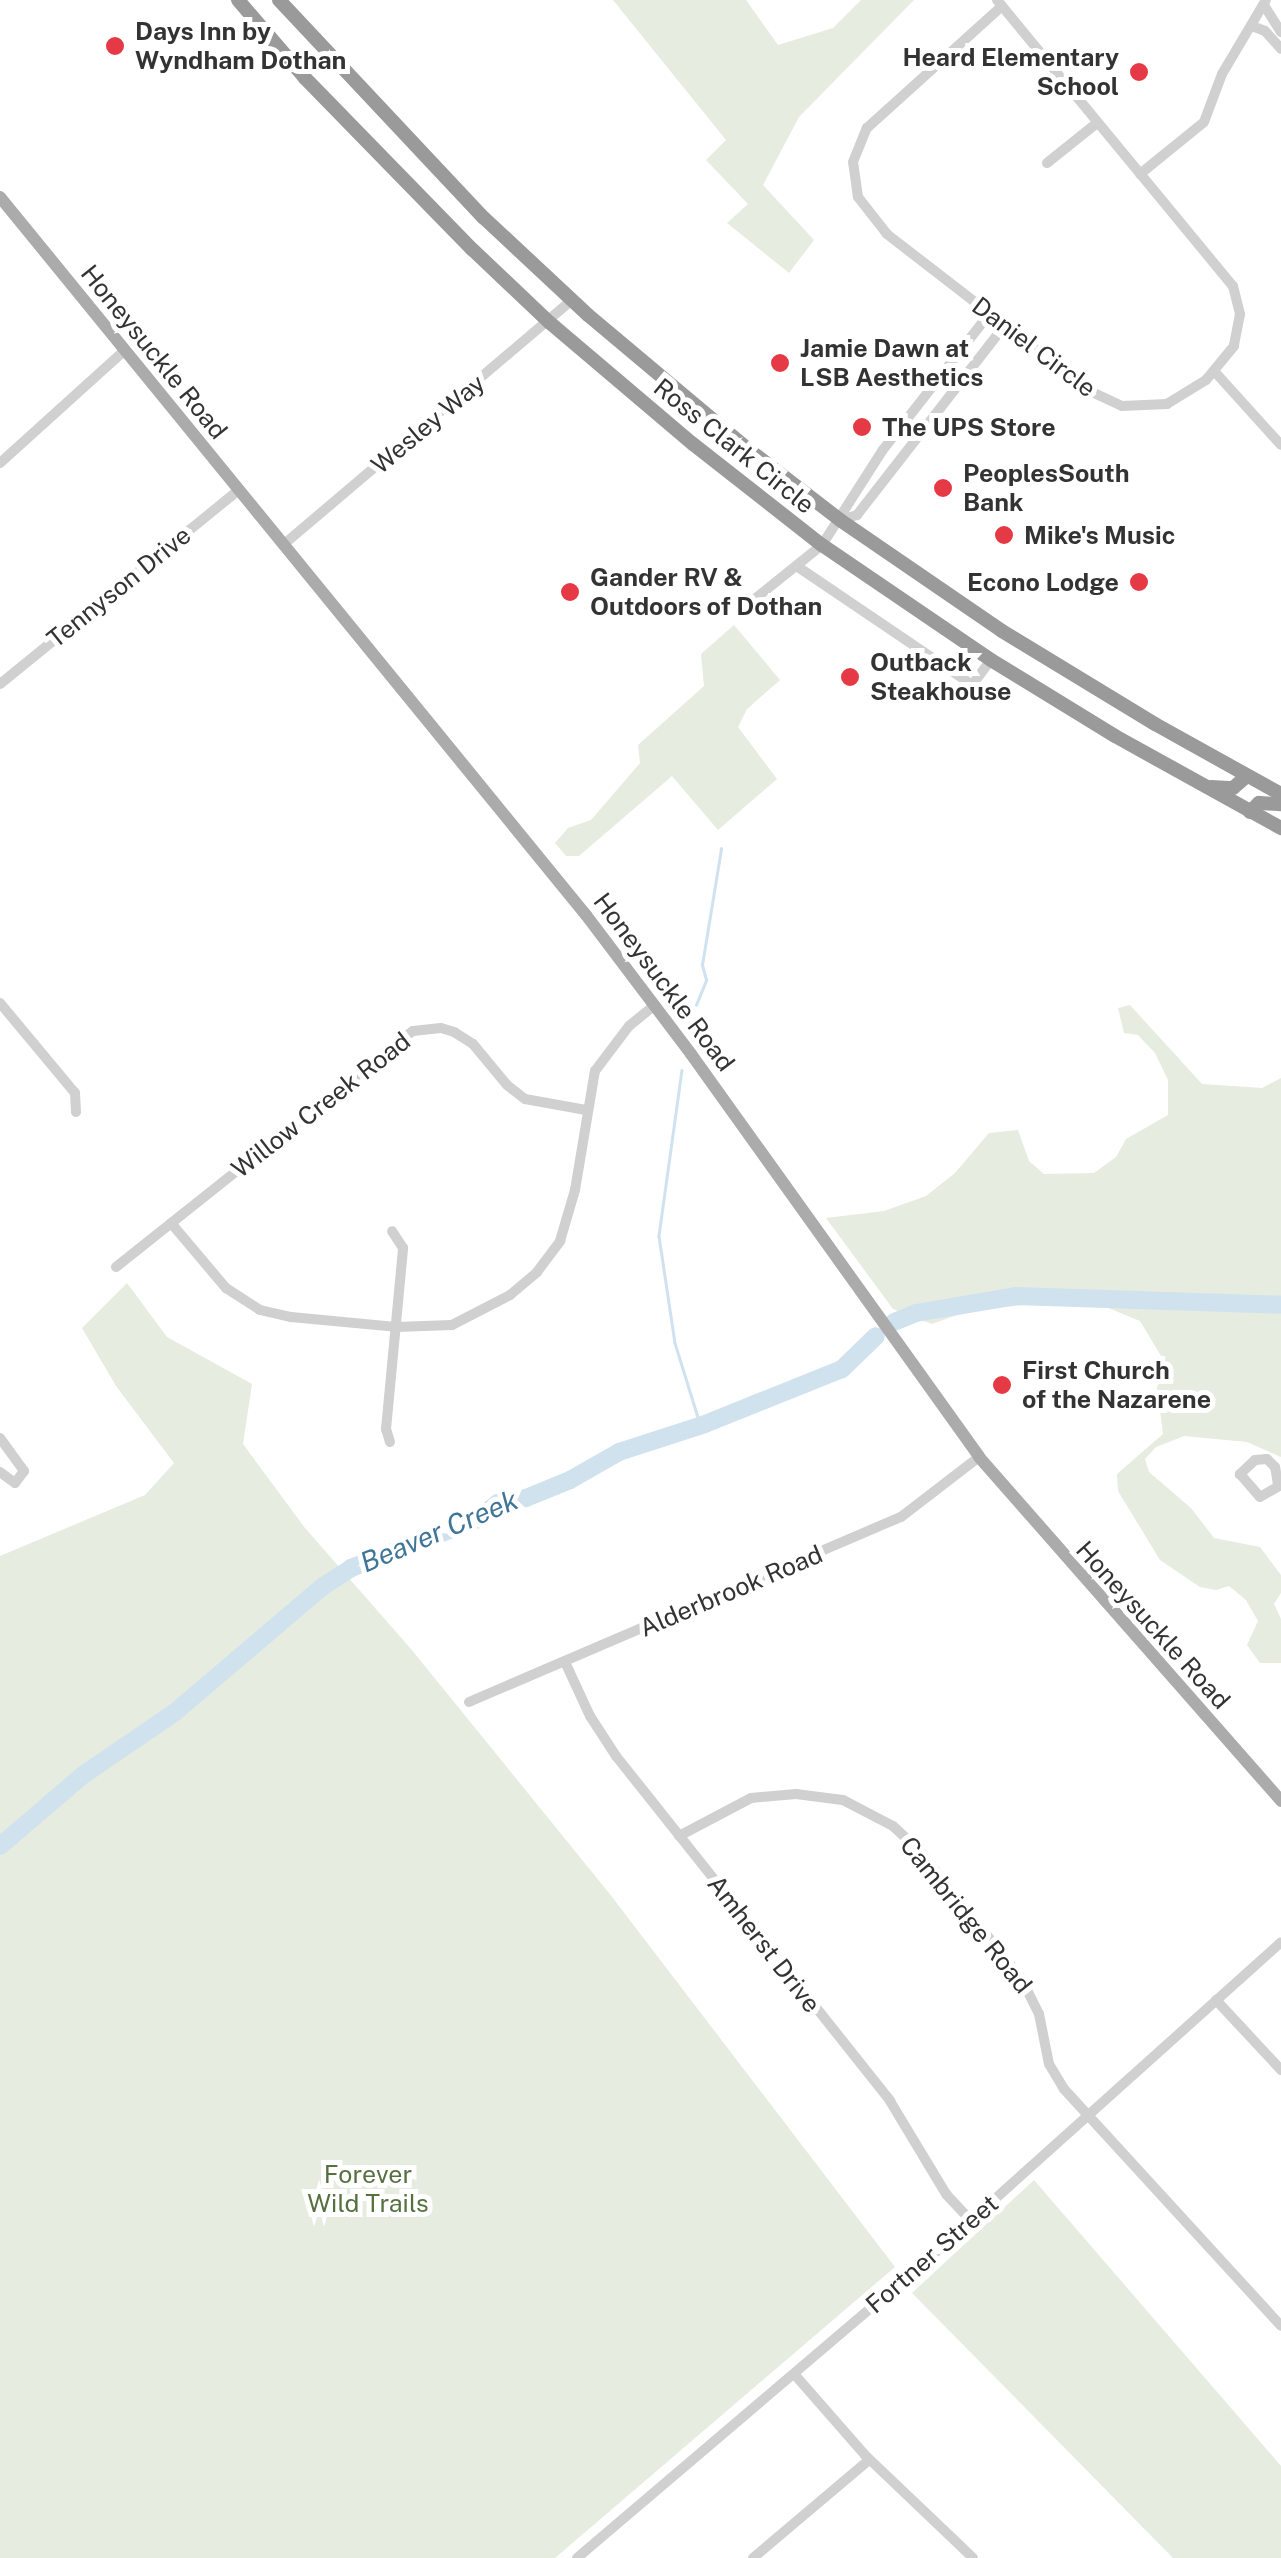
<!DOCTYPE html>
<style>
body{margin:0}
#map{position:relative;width:1281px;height:2558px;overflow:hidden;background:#fff;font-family:"Public Sans",sans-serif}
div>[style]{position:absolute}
.green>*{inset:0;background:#e6ecdf}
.stream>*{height:2.5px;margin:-1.25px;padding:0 1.25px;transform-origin:1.25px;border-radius:1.25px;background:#cfe2ee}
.river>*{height:18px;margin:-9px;padding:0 9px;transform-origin:9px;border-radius:9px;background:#cfe2ee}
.minor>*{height:10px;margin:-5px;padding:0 5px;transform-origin:5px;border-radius:5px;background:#d0d0d0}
.major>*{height:12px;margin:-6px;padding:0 6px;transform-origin:6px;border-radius:6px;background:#ababab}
.highway>*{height:14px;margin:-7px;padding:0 7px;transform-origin:7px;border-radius:7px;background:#9a9a9a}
.dots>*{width:28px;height:28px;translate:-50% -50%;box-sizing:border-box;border:5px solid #fff;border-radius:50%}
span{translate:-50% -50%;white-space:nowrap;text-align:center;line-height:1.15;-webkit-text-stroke:10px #fff;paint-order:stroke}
.poi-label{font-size:25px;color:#333;font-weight:700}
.left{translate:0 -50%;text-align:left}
.right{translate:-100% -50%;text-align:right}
.street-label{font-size:25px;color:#333}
.park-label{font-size:25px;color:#56703f}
.water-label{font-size:28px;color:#3f7597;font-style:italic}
</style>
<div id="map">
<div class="green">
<i style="clip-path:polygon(613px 0,746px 0,778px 45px,833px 28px,861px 0,914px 0,799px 117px,763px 185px,814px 240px,789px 273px,727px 223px,748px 204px,706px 160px,726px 140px)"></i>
<i style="clip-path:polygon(734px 625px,780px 680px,747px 709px,738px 727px,777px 779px,718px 830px,672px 776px,579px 856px,566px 856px,555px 843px,568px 828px,591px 820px,640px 763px,638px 745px,704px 686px,701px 654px)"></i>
<i style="clip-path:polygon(1130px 1005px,1202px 1084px,1262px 1088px,1281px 1078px,1281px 1457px,1247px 1442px,1184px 1436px,1156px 1447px,1145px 1459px,1149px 1472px,1191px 1508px,1214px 1538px,1260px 1547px,1281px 1575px,1281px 1593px,1274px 1604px,1281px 1619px,1281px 1663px,1260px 1663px,1247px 1645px,1258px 1621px,1246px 1600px,1229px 1586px,1216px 1590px,1200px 1587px,1160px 1560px,1118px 1491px,1117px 1474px,1163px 1434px,1157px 1387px,1167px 1366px,1140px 1321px,1106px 1307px,1023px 1305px,968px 1311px,932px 1324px,893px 1309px,826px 1218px,884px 1211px,926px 1196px,955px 1173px,989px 1133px,1018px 1130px,1029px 1161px,1044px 1174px,1094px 1173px,1116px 1157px,1126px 1139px,1168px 1115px,1168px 1080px,1155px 1053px,1138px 1035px,1124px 1033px,1118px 1008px)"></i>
<i style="clip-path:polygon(127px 1283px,167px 1337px,252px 1384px,243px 1444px,305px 1528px,411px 1649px,609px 1893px,895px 2267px,555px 2558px,0 2558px,0 1556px,145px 1495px,174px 1463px,116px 1386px,82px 1328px)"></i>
<i style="clip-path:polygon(1034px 2180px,1281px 2466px,1281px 2558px,1173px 2558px,912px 2293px)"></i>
</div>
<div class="stream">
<i style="left:696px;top:1005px;width:27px;rotate:-68deg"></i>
<i style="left:706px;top:980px;width:16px;rotate:-105deg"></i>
<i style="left:702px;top:965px;width:118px;rotate:-80.7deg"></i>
<i style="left:689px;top:1036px;width:14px;rotate:-82deg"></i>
<i style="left:682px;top:1070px;width:168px;rotate:97.9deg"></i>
<i style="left:659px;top:1236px;width:108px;rotate:81.5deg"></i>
<i style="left:675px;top:1343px;width:85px;rotate:72.8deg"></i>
</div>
<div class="river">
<i style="left:894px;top:1322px;width:24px;rotate:-22deg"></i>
<i style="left:916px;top:1313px;width:101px;rotate:-9.6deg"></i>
<i style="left:1016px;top:1296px;width:265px;rotate:1.9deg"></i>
<i style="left:0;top:1846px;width:109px;rotate:-40.5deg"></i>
<i style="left:83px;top:1775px;width:110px;rotate:-34.3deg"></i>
<i style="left:174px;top:1713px;width:194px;rotate:-40.4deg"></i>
<i style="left:322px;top:1587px;width:35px;rotate:-33deg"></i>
<i style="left:351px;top:1568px;width:136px;rotate:-21.1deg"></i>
<i style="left:478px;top:1519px;width:26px;rotate:-39deg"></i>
<i style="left:498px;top:1503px;width:28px;rotate:-10deg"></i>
<i style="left:526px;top:1498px;width:48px;rotate:-22.2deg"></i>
<i style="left:570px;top:1480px;width:56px;rotate:-29.7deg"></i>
<i style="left:619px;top:1452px;width:90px;rotate:-18deg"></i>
<i style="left:705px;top:1424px;width:148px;rotate:-21.9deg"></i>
<i style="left:842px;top:1369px;width:47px;rotate:-44.1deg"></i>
</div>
<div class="minor">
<i style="left:997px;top:0;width:371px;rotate:50.5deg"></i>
<i style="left:1233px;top:286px;width:29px;rotate:76deg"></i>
<i style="left:1240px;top:314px;width:33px;rotate:101deg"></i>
<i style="left:1234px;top:346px;width:44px;rotate:129.5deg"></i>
<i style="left:1206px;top:380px;width:46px;rotate:148.4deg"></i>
<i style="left:1167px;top:404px;width:45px;rotate:177.5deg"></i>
<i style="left:1122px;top:406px;width:35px;rotate:-155deg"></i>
<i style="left:1090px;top:391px;width:257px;rotate:-142.3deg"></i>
<i style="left:887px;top:234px;width:47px;rotate:-128.1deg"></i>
<i style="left:858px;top:197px;width:35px;rotate:-98deg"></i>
<i style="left:853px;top:162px;width:37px;rotate:-68deg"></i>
<i style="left:867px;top:128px;width:182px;rotate:-42.1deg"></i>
<i style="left:1264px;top:5px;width:32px;rotate:58deg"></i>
<i style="left:1252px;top:26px;width:14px;rotate:21deg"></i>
<i style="left:1265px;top:31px;width:24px;rotate:48deg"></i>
<i style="left:1047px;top:163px;width:64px;rotate:-38.7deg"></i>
<i style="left:1140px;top:174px;width:82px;rotate:-39.1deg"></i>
<i style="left:1204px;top:122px;width:51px;rotate:-69.4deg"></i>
<i style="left:1222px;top:74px;width:86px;rotate:-59.3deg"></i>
<i style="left:1215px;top:372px;width:98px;rotate:47.9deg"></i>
<i style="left:0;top:463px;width:167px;rotate:-42.1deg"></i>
<i style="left:840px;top:520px;width:18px;rotate:-16deg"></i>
<i style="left:857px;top:515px;width:241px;rotate:-52.1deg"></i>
<i style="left:283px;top:545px;width:379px;rotate:-40.3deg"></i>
<i style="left:798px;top:567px;width:210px;rotate:34.1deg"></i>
<i style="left:972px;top:685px;width:31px;rotate:-53deg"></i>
<i style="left:756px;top:598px;width:85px;rotate:-38.8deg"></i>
<i style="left:822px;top:545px;width:112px;rotate:-57.4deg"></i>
<i style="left:882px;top:451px;width:175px;rotate:-52deg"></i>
<i style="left:0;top:684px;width:308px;rotate:-39.1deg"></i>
<i style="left:0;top:1003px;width:117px;rotate:50.2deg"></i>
<i style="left:75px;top:1093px;width:19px;rotate:87deg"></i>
<i style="left:171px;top:1223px;width:85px;rotate:49.8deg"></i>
<i style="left:226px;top:1288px;width:40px;rotate:32.9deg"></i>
<i style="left:260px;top:1310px;width:32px;rotate:13deg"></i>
<i style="left:291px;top:1317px;width:105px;rotate:5.4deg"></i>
<i style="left:396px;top:1327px;width:56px;rotate:-2deg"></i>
<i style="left:452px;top:1325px;width:65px;rotate:-27.3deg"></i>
<i style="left:510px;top:1295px;width:35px;rotate:-40deg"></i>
<i style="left:537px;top:1272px;width:39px;rotate:-53deg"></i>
<i style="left:560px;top:1241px;width:53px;rotate:-73.6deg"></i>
<i style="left:575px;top:1190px;width:121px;rotate:-80.5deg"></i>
<i style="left:595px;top:1071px;width:56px;rotate:-52.9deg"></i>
<i style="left:629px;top:1026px;width:33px;rotate:-39deg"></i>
<i style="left:116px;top:1267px;width:379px;rotate:-38.5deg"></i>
<i style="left:413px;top:1031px;width:28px;rotate:-6deg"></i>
<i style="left:441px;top:1028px;width:14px;rotate:17deg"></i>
<i style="left:454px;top:1032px;width:22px;rotate:32deg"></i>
<i style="left:473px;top:1044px;width:53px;rotate:50.3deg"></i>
<i style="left:507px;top:1085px;width:23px;rotate:38deg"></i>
<i style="left:525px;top:1099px;width:62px;rotate:10.2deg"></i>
<i style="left:0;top:1438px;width:41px;rotate:54deg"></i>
<i style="left:24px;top:1471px;width:15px;rotate:127deg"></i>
<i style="left:15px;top:1483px;width:19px;rotate:-144deg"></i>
<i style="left:390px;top:1442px;width:14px;rotate:-107deg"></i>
<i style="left:386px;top:1429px;width:182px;rotate:-84.6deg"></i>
<i style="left:403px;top:1248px;width:20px;rotate:-123deg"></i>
<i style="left:1278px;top:1485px;width:18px;rotate:-99deg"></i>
<i style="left:1275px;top:1467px;width:11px;rotate:-135deg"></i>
<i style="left:1267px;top:1459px;width:12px;rotate:175deg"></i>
<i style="left:1255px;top:1460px;width:21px;rotate:137deg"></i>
<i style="left:1240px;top:1474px;width:30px;rotate:49deg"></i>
<i style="left:1260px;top:1497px;width:24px;rotate:-30deg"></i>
<i style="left:565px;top:1662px;width:60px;rotate:65.2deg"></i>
<i style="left:590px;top:1716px;width:48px;rotate:57deg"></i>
<i style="left:616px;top:1756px;width:441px;rotate:51.5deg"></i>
<i style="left:890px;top:2101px;width:109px;rotate:58.9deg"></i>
<i style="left:946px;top:2194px;width:37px;rotate:47deg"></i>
<i style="left:469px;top:1702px;width:470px;rotate:-23.2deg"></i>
<i style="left:901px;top:1517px;width:98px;rotate:-37.6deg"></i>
<i style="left:679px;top:1836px;width:81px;rotate:-27.8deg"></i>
<i style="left:751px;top:1798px;width:45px;rotate:-5.1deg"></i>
<i style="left:796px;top:1794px;width:47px;rotate:7.3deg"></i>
<i style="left:843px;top:1800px;width:56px;rotate:27.5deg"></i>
<i style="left:893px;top:1826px;width:37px;rotate:43deg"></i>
<i style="left:920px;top:1851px;width:162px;rotate:51.5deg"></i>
<i style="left:1021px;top:1978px;width:40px;rotate:63.4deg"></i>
<i style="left:1039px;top:2014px;width:51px;rotate:78.7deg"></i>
<i style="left:1049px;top:2064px;width:29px;rotate:59deg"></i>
<i style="left:1064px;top:2089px;width:321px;rotate:47.5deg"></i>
<i style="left:1216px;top:2000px;width:96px;rotate:47.1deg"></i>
<i style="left:795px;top:2375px;width:106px;rotate:48.8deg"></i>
<i style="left:865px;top:2455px;width:149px;rotate:43.6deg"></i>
<i style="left:577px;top:2558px;width:461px;rotate:-40.4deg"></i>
<i style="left:928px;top:2259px;width:474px;rotate:-41.9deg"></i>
<i style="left:753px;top:2558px;width:152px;rotate:-40.2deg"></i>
</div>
<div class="major">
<i style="left:0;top:197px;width:927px;rotate:50.78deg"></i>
<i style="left:586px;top:915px;width:174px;rotate:52.9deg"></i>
<i style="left:691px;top:1054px;width:495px;rotate:54.4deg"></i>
<i style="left:979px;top:1457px;width:458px;rotate:48.7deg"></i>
</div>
<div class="highway">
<i style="left:238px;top:0;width:103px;rotate:49.3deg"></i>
<i style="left:305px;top:78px;width:240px;rotate:45.7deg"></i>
<i style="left:473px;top:250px;width:105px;rotate:43.5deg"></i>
<i style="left:549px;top:322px;width:189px;rotate:40.3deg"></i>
<i style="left:693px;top:444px;width:164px;rotate:38.1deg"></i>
<i style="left:822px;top:545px;width:204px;rotate:34.2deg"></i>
<i style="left:991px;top:660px;width:145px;rotate:31.5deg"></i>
<i style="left:1115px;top:736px;width:190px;rotate:29deg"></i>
<i style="left:279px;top:0;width:299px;rotate:46.8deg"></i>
<i style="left:484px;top:218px;width:142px;rotate:43deg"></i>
<i style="left:588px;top:315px;width:204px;rotate:40deg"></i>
<i style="left:744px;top:446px;width:121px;rotate:37.6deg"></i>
<i style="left:840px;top:520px;width:196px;rotate:34.4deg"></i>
<i style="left:1002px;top:631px;width:179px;rotate:31.3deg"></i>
<i style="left:1155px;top:724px;width:144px;rotate:29.1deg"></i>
<i style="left:1211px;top:787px;width:22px;rotate:3deg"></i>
<i style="left:1233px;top:788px;width:18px;rotate:-41deg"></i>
<i style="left:1250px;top:812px;width:13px;rotate:-45deg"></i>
<i style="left:1259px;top:803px;width:22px;rotate:3deg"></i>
</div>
<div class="dots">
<i style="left:115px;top:46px;background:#e63946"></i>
<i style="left:1139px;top:72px;background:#e63946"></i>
<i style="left:780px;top:363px;background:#e63946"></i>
<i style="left:862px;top:427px;background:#e63946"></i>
<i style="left:943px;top:488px;background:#e63946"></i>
<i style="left:1004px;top:535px;background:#e63946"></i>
<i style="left:1139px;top:582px;background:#e63946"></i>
<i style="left:570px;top:592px;background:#e63946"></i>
<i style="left:850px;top:677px;background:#e63946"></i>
<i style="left:1002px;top:1385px;background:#e63946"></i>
</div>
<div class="poi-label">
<span class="left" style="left:135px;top:46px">Days Inn by<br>Wyndham Dothan</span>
<span class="right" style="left:1119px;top:72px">Heard Elementary<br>School</span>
<span class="left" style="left:800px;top:363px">Jamie Dawn at<br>LSB Aesthetics</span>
<span class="left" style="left:882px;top:427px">The UPS Store</span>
<span class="left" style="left:963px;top:488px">PeoplesSouth<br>Bank</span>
<span class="left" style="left:1024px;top:535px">Mike's Music</span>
<span class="left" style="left:590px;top:592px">Gander RV &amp;<br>Outdoors of Dothan</span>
<span class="right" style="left:1119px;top:582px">Econo Lodge</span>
<span class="left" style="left:870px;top:677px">Outback<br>Steakhouse</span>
<span class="left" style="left:1022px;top:1385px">First Church<br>of the Nazarene</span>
</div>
<div class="street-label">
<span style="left:1034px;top:347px;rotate:37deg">Daniel Circle</span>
<span style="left:154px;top:352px;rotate:51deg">Honeysuckle Road</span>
<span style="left:428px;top:424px;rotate:-40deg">Wesley Way</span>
<span style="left:734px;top:446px;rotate:39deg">Ross Clark Circle</span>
<span style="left:119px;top:587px;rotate:-39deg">Tennyson Drive</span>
<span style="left:664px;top:982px;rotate:53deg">Honeysuckle Road</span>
<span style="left:321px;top:1105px;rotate:-38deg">Willow Creek Road</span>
<span style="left:731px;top:1591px;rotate:-23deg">Alderbrook Road</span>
<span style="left:1153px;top:1625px;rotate:48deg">Honeysuckle Road</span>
<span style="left:966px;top:1915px;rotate:51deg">Cambridge Road</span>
<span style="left:764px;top:1944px;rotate:52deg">Amherst Drive</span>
<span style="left:932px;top:2254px;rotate:-41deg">Fortner Street</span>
</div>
<div class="park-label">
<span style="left:368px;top:2189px">Forever<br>Wild Trails</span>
</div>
<div class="water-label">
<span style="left:439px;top:1531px;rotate:-23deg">Beaver Creek</span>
</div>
</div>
